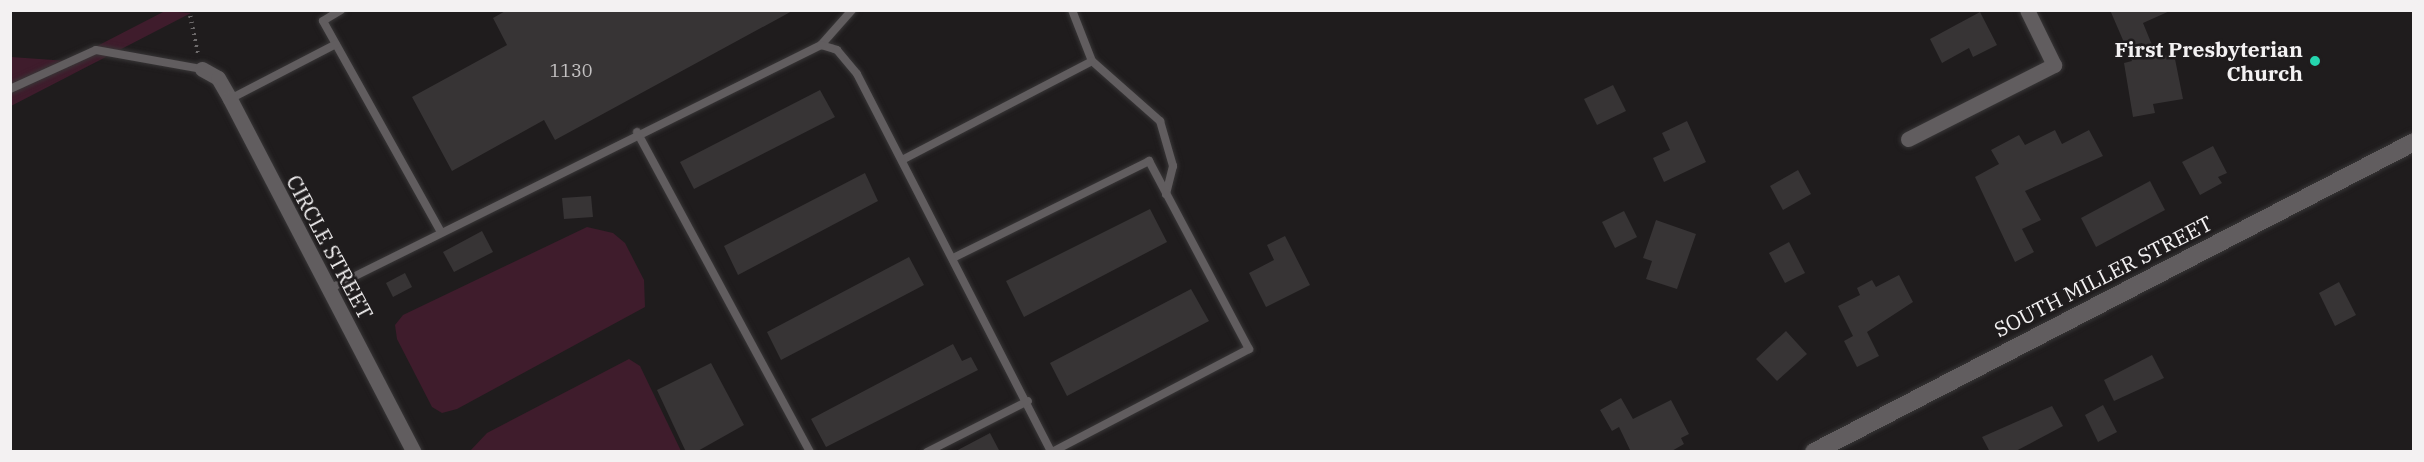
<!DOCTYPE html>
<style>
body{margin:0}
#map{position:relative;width:2424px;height:462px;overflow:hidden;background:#1f1c1d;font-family:"IBM Plex Serif",serif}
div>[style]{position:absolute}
.green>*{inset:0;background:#3f1c2c}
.building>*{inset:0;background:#373435}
.path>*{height:4px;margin-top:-2px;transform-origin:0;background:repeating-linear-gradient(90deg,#6e6b6c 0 1.5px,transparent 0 6px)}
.roads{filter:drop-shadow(0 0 2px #383637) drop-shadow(0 0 2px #383637)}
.service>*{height:8px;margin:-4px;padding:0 4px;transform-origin:4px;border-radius:4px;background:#615d5f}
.minor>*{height:15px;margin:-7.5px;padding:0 7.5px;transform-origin:7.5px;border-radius:7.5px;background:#615d5f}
.tertiary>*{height:18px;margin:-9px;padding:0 9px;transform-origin:9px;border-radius:9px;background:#615d5f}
.dots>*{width:16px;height:16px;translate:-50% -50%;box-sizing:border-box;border:3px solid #1f1c1d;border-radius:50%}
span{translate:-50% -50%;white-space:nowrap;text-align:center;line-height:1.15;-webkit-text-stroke:5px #1f1c1d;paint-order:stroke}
.number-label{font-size:18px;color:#c4c2c3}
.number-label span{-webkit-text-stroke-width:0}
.poi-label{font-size:21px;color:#f3f1f2;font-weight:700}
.right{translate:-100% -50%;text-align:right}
.street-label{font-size:21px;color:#f3f1f2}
.frame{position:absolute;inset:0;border:12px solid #f3f1f2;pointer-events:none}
</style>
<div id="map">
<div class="green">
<i style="clip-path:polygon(165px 11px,191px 13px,11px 106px,11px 57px,68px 61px)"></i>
<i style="clip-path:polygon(587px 227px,613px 233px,625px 243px,644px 280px,645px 307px,457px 409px,442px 413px,432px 407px,397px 339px,395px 325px,403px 315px)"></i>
<i style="clip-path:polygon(629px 359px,640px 366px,681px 451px,470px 451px,487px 433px)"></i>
</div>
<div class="building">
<i style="clip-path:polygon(507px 10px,794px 10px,555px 140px,544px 120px,452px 171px,412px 97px,507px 45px,493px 18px)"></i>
<i style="clip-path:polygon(2110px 10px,2172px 10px,2143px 23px,2157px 57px,2174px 54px,2183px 99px,2153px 104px,2155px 113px,2133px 117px,2124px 63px,2132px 61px)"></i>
<i style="clip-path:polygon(1980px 12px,1997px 45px,1973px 57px,1969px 48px,1942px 63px,1930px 39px)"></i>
<i style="clip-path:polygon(1613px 85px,1626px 111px,1597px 125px,1584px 99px)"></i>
<i style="clip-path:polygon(820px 90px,835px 117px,694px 189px,680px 162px)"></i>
<i style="clip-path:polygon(1687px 121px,1706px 162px,1664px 182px,1653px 158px,1670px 150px,1662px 133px)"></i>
<i style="clip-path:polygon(2055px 130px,2062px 144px,2089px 130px,2103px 156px,2025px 191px,2041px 220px,2022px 229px,2034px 252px,2015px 262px,1975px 177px,1999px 164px,1991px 150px,2019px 135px,2025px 145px)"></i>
<i style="clip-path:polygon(2213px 146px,2227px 173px,2218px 177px,2222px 183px,2200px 195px,2182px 162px)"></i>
<i style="clip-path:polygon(1798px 170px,1811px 194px,1783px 210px,1770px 186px)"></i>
<i style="clip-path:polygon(865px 173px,878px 201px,738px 275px,724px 246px)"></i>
<i style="clip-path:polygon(2150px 181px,2165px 210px,2096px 247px,2081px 218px)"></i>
<i style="clip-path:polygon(591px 196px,593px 217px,564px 219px,562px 198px)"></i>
<i style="clip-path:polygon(1150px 209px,1167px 242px,1024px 317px,1006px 281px)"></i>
<i style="clip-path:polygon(1624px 211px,1637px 237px,1615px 248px,1602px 222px)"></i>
<i style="clip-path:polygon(1656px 220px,1696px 234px,1677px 289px,1646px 279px,1652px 261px,1643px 258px)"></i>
<i style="clip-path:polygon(482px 231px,493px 252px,454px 272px,443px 252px)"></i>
<i style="clip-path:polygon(1285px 236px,1310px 285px,1266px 307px,1249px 273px,1274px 260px,1267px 245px)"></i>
<i style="clip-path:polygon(1789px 242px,1805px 273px,1785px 283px,1769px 253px)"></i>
<i style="clip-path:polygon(909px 257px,924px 285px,781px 360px,767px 332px)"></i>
<i style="clip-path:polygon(405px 273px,412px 287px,393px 297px,386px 283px)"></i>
<i style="clip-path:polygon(1899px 275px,1913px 302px,1867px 332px,1879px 356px,1857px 367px,1844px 341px,1853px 336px,1838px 306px,1860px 295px,1857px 288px,1872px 280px,1876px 287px)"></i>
<i style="clip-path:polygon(2339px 282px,2356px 315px,2335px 326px,2319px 293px)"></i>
<i style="clip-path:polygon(1191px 289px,1209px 321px,1067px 396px,1050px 363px)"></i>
<i style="clip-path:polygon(1786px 331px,1807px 354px,1777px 381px,1756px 359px)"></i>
<i style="clip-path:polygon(953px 344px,962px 361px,971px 357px,978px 370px,826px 447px,811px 419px)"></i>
<i style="clip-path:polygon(2152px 355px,2164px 378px,2114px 401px,2104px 380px)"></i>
<i style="clip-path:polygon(711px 363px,744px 425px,696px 452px,686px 452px,657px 390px)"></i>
<i style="clip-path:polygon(1621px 398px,1633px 419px,1671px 400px,1689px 434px,1681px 438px,1684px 444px,1670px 452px,1631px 452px,1619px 427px,1612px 431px,1600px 410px)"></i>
<i style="clip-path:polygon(2103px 405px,2117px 432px,2098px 442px,2085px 415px)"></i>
<i style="clip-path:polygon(2052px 406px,2063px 426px,2014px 452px,1990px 452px,1982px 437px)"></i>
<i style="clip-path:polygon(990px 433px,1000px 452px,954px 452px)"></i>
</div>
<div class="path">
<i style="left:189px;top:10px;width:45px;rotate:78.4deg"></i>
</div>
<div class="roads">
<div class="service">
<i style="left:341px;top:10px;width:21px;rotate:149deg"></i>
<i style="left:323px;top:21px;width:242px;rotate:60.8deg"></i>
<i style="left:1072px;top:10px;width:55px;rotate:68.6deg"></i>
<i style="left:1092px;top:61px;width:91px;rotate:41.4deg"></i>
<i style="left:1160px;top:121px;width:47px;rotate:73.9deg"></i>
<i style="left:1173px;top:166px;width:29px;rotate:104deg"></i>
<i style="left:821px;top:45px;width:47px;rotate:-48.5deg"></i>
<i style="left:10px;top:89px;width:94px;rotate:-24.4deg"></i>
<i style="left:96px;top:50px;width:108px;rotate:10.2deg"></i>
<i style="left:230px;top:99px;width:119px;rotate:-27.4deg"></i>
<i style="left:637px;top:132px;width:364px;rotate:61.6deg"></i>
<i style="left:902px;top:160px;width:214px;rotate:-27.5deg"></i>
<i style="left:953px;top:258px;width:219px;rotate:-26.3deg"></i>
<i style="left:1149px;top:161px;width:213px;rotate:62deg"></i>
<i style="left:1249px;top:349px;width:222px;rotate:152.4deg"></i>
<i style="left:329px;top:289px;width:549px;rotate:-26.38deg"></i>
<i style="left:821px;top:45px;width:17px;rotate:17deg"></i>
<i style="left:837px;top:50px;width:31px;rotate:50deg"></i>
<i style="left:857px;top:74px;width:425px;rotate:62.8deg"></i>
<i style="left:927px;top:452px;width:113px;rotate:-26.8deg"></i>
</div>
<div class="minor">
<i style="left:202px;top:69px;width:18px;rotate:29deg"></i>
<i style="left:218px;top:78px;width:24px;rotate:60deg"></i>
<i style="left:230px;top:99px;width:398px;rotate:62.5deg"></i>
<i style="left:1908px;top:139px;width:164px;rotate:-26.9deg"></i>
<i style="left:2054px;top:65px;width:61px;rotate:-116.1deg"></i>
</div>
<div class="tertiary">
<i style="left:1814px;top:452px;width:675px;rotate:-27.32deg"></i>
</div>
</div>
<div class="dots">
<i style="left:2315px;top:61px;background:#25d5ae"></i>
</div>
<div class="number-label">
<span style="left:571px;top:71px">1130</span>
</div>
<div class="poi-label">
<span class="right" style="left:2303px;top:61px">First Presbyterian<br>Church</span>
</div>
<div class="street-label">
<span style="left:330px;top:247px;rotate:62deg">CIRCLE STREET</span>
<span style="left:2103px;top:276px;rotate:-27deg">SOUTH MILLER STREET</span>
</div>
<div class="frame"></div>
</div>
